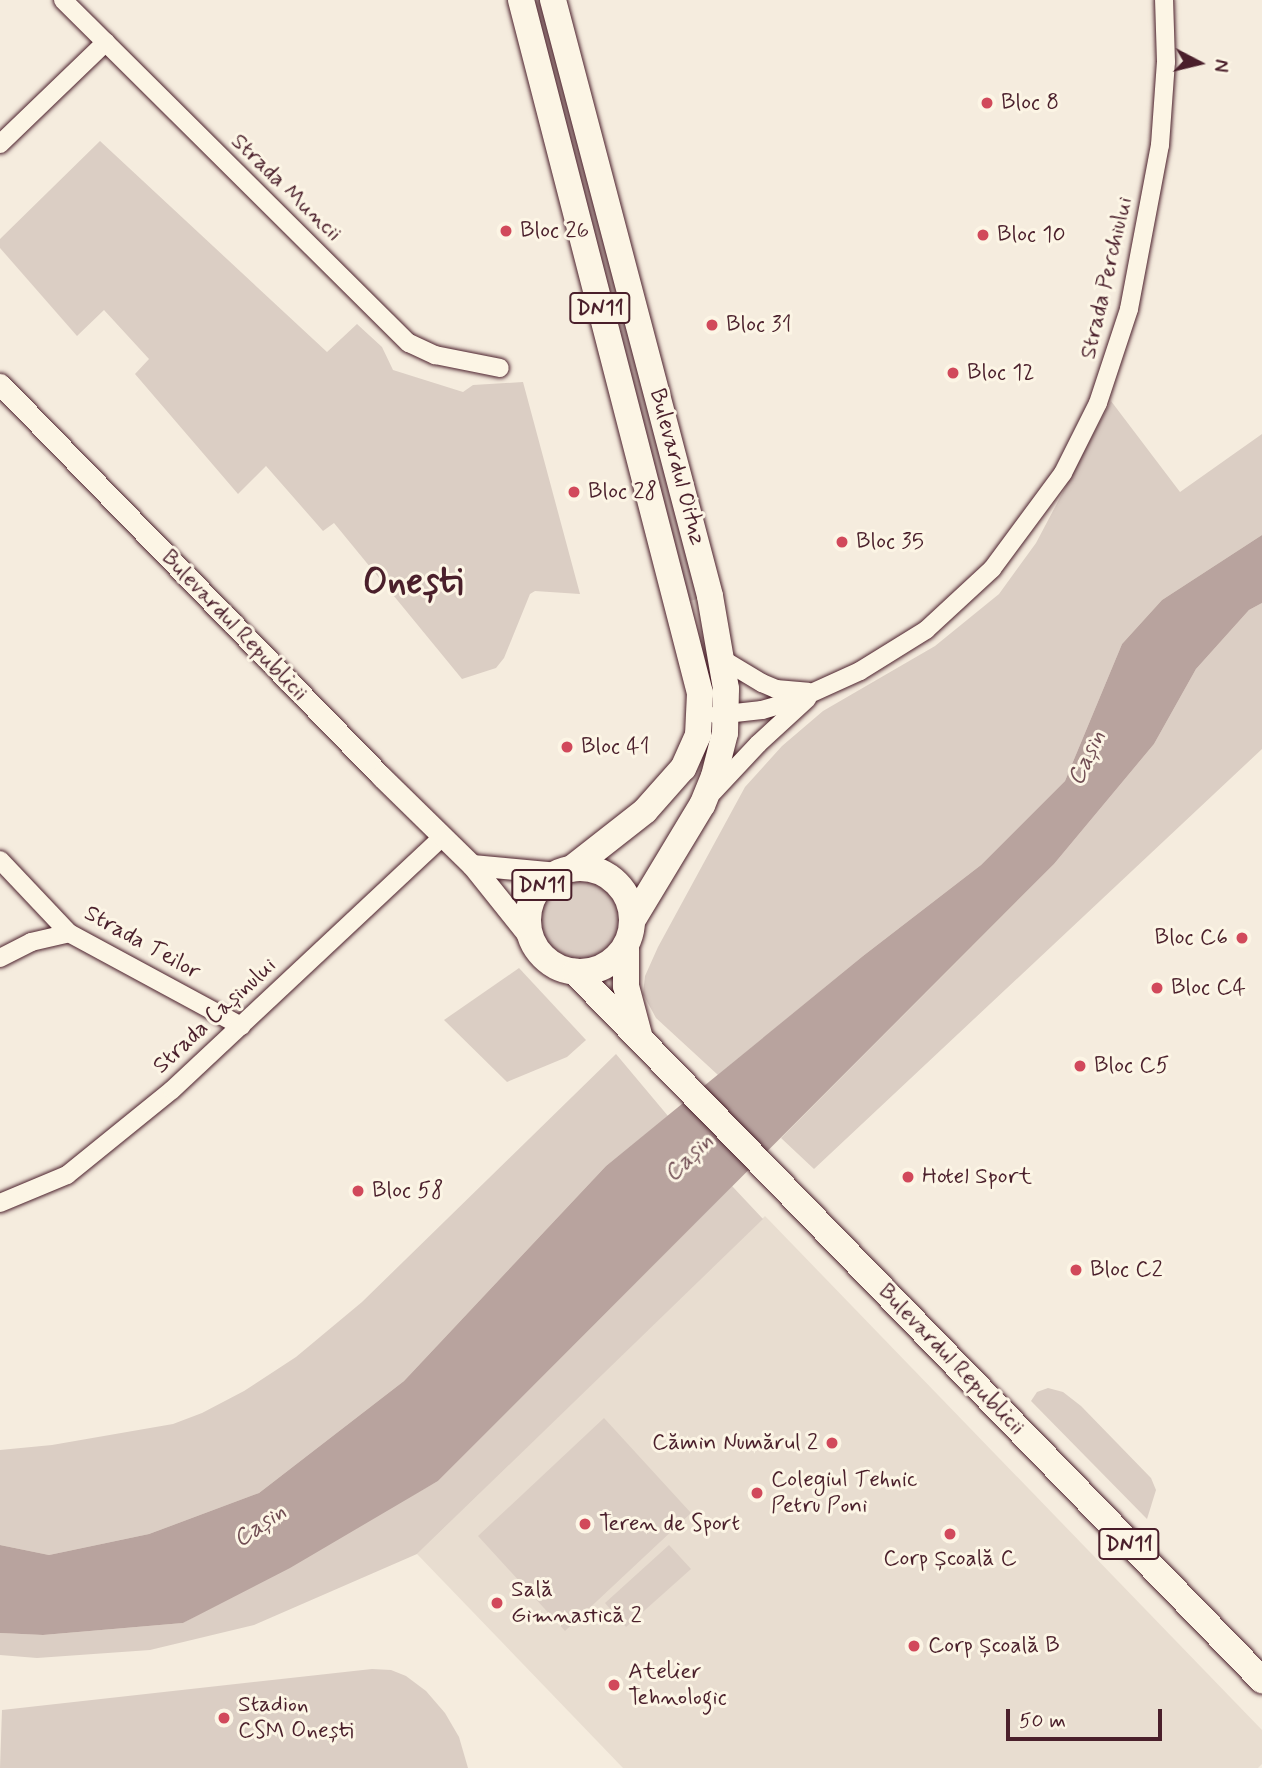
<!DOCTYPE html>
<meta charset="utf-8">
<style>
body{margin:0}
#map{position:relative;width:1262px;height:1768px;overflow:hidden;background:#f5ecde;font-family:Mynerve,sans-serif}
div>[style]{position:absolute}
.built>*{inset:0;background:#e8ddd0}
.green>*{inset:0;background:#dbcec4}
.round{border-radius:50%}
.water>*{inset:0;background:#b8a39e}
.roads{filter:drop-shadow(0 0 2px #4a1f2b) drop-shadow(0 0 2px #4a1f2b)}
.minor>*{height:18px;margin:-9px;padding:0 9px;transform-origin:9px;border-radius:9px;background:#fcf5e5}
.tertiary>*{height:21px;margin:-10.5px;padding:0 10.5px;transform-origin:10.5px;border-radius:10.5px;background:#fcf5e5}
.primary>*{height:26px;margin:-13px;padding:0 13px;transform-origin:13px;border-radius:13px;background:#fcf5e5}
.primary>.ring{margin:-13px;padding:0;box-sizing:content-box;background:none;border:26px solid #fcf5e5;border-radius:50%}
.dots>*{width:19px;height:19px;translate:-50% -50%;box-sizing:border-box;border:4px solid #fcf5e5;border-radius:50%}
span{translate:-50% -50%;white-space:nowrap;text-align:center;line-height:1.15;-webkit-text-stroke:6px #fcf5e5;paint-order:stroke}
.shield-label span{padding:2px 5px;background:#fcf5e5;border:2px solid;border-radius:5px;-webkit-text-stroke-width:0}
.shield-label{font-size:21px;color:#4a1f2b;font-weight:700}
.poi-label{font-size:23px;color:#4a1f2b}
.left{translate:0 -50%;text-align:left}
.right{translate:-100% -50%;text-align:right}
.street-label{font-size:23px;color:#4a1f2b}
.water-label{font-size:24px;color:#704d53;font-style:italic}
.town-label{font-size:37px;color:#4a1f2b;font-weight:700}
.north{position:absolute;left:1164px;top:28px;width:70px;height:70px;-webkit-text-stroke:5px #fcf5e5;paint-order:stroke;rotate:97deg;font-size:19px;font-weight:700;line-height:28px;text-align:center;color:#4a1f2b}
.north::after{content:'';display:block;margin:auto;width:24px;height:32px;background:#4a1f2b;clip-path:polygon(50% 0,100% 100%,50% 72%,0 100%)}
.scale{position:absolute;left:1006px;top:1709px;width:156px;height:32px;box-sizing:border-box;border:4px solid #4a1f2b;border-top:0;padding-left:9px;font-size:21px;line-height:24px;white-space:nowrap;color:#4a1f2b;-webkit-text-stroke:5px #fcf5e5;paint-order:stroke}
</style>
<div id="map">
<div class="built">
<i style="clip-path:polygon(765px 1216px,1262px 1730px,1262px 1764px,1258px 1768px,623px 1768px,417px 1554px)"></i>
</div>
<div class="green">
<i style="clip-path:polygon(521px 0,553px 0,710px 596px,677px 604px)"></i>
<i style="clip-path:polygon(100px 141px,327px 352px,357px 324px,382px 347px,393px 370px,463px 392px,473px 385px,523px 382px,580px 594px,535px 591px,530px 594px,504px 658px,496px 668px,462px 679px,334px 523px,323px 531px,266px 466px,238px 494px,135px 374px,149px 359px,104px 310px,77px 336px,0 248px,0 239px)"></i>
<i style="clip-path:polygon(1111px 401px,1180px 492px,1262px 434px,1262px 535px,1162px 600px,1122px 644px,1065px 781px,981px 865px,863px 956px,718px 1075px,656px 1018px,643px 994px,645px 976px,658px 947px,745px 787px,782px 746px,823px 711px,935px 646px,999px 594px,1036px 543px)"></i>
<i style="clip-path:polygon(1262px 603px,1262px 749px,814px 1169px,781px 1138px,1054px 864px,1154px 744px,1196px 669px,1249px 610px)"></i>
<i class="round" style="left:528px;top:868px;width:104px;height:104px"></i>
<i style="clip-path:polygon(519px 968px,586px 1040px,567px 1057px,507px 1082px,444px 1020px)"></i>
<i style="clip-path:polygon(616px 1054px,668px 1116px,606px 1166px,404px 1381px,259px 1493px,149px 1534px,49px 1555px,0 1545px,0 1450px,52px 1445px,173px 1424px,202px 1413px,244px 1391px,296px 1357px,362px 1302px)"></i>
<i style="clip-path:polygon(732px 1186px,763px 1219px,417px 1554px,254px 1625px,150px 1650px,37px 1658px,0 1655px,0 1633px,43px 1635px,183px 1623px,438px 1481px)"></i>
<i style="clip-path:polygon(1048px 1388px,1063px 1392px,1081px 1406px,1151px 1478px,1156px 1490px,1147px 1519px,1031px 1401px,1037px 1392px)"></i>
<i style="clip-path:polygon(604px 1418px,691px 1513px,565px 1631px,478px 1536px)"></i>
<i style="clip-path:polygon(669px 1545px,691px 1569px,626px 1627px,605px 1603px)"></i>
<i style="clip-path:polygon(372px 1669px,391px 1670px,406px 1676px,426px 1691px,445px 1713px,459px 1737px,468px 1768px,0 1768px,2px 1710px)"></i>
</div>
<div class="water">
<i style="clip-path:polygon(1262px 535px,1262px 603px,1249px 610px,1196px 669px,1154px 744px,1054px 864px,438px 1481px,290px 1568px,183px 1623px,43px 1635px,0 1633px,0 1545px,49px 1555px,149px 1534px,259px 1493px,404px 1381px,606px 1166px,863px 956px,981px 865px,1065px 781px,1122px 644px,1162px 600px)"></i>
</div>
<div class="roads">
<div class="minor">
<i style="left:63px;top:0;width:487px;rotate:44.8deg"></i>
<i style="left:409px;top:343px;width:29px;rotate:25deg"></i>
<i style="left:435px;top:355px;width:66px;rotate:11.3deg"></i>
<i style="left:0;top:144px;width:147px;rotate:-43.9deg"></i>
<i style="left:722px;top:659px;width:47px;rotate:31deg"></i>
<i style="left:762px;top:683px;width:15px;rotate:23deg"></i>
<i style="left:776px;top:689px;width:32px;rotate:5deg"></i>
<i style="left:717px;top:715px;width:45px;rotate:-6.3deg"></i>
<i style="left:762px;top:710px;width:33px;rotate:-16deg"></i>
<i style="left:794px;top:701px;width:72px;rotate:-24.4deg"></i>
<i style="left:860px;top:671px;width:78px;rotate:-31.8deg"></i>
<i style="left:926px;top:630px;width:90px;rotate:-42.7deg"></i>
<i style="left:992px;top:569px;width:119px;rotate:-53.5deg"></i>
<i style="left:1063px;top:473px;width:78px;rotate:-63.4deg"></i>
<i style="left:1098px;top:403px;width:99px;rotate:-71.7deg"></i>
<i style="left:1129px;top:309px;width:167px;rotate:-79.3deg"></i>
<i style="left:1160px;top:145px;width:83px;rotate:-85.9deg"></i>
<i style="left:1166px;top:62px;width:62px;rotate:-91.8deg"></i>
<i style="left:713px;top:792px;width:66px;rotate:-46.8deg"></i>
<i style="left:758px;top:744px;width:67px;rotate:-42.6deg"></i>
<i style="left:0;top:860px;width:100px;rotate:46.6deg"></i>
<i style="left:69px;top:933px;width:196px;rotate:28.4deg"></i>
<i style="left:0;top:958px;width:35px;rotate:-27deg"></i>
<i style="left:31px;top:942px;width:39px;rotate:-13deg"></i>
<i style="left:0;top:1203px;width:73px;rotate:-22.7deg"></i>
<i style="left:67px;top:1175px;width:135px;rotate:-39deg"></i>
<i style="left:172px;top:1090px;width:370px;rotate:-43.1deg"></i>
</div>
<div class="tertiary">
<i style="left:0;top:384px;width:547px;rotate:45.82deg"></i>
<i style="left:381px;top:776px;width:127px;rotate:44.4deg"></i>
<i style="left:472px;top:865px;width:96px;rotate:51.3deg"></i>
<i style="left:472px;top:865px;width:86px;rotate:5.3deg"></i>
</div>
<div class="primary">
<i style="left:521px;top:0;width:716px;rotate:75.52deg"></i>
<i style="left:700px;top:693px;width:42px;rotate:92.7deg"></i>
<i style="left:698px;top:735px;width:36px;rotate:114deg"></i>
<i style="left:683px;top:768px;width:57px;rotate:131.5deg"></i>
<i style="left:645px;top:811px;width:94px;rotate:141.9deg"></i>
<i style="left:553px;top:0;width:616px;rotate:75.24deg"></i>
<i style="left:710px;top:596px;width:94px;rotate:80.2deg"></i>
<i style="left:726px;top:689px;width:44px;rotate:91.3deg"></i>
<i style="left:725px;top:733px;width:44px;rotate:104.3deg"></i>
<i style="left:714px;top:776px;width:31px;rotate:112deg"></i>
<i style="left:702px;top:805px;width:135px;rotate:121.1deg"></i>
<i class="ring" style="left:528px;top:868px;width:78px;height:78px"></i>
<i style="left:626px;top:946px;width:40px;rotate:90deg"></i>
<i style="left:626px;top:986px;width:51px;rotate:75.1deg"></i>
<i style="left:575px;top:972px;width:987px;rotate:45.86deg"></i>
</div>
</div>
<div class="dots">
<i style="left:987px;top:103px;background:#d1495b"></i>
<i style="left:506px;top:231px;background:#d1495b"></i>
<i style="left:983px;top:235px;background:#d1495b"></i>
<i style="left:712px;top:325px;background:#d1495b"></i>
<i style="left:953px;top:373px;background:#d1495b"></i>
<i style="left:574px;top:492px;background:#d1495b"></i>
<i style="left:842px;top:542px;background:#d1495b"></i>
<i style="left:567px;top:747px;background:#d1495b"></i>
<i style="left:1242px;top:938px;background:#d1495b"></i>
<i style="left:1157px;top:988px;background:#d1495b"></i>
<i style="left:1080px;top:1066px;background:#d1495b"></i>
<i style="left:908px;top:1177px;background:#d1495b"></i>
<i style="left:358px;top:1191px;background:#d1495b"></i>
<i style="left:1076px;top:1270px;background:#d1495b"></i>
<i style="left:832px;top:1443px;background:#d1495b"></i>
<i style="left:757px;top:1493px;background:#d1495b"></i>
<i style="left:585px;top:1524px;background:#d1495b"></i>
<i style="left:950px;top:1534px;background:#d1495b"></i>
<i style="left:497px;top:1603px;background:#d1495b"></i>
<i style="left:914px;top:1646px;background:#d1495b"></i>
<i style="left:614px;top:1685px;background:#d1495b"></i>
<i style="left:224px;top:1718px;background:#d1495b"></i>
</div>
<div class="shield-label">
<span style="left:600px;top:308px">DN11</span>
<span style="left:542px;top:885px">DN11</span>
<span style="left:1129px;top:1544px">DN11</span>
</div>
<div class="poi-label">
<span class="left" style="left:1001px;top:103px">Bloc 8</span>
<span class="left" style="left:520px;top:231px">Bloc 26</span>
<span class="left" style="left:997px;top:235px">Bloc 10</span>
<span class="left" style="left:726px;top:325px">Bloc 31</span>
<span class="left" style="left:967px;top:373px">Bloc 12</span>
<span class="left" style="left:588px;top:492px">Bloc 28</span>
<span class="left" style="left:856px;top:542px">Bloc 35</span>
<span class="left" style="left:581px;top:747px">Bloc 41</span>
<span class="right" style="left:1228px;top:938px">Bloc C6</span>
<span class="left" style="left:1171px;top:988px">Bloc C4</span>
<span class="left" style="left:1094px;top:1066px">Bloc C5</span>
<span class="left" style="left:922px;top:1177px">Hotel Sport</span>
<span class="left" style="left:372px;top:1191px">Bloc 58</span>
<span class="left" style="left:1090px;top:1270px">Bloc C2</span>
<span class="right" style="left:818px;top:1443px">Cămin Numărul 2</span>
<span class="left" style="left:771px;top:1493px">Colegiul Tehnic<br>Petru Poni</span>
<span class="left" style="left:599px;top:1524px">Teren de Sport</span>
<span style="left:950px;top:1559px">Corp Școală C</span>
<span class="left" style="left:511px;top:1603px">Sală<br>Gimnastică 2</span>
<span class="left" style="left:928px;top:1646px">Corp Școală B</span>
<span class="left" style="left:628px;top:1685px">Atelier<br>Tehnologic</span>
<span class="left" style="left:238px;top:1718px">Stadion<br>CSM Onești</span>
</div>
<div class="street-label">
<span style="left:286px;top:188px;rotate:44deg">Strada Muncii</span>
<span style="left:1107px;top:278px;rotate:-77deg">Strada Perchiului</span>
<span style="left:677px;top:467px;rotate:75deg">Bulevardul Oituz</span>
<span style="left:234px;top:626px;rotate:46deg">Bulevardul Republicii</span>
<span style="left:142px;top:943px;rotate:29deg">Strada Teilor</span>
<span style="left:215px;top:1016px;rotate:-43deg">Strada Cașinului</span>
<span style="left:951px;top:1360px;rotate:46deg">Bulevardul Republicii</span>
</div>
<div class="water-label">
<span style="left:1087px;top:758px;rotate:-65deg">Cașin</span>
<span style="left:689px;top:1158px;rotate:-45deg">Cașin</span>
<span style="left:260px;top:1526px;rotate:-35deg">Cașin</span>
</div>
<div class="town-label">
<span style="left:413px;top:583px">Onești</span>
</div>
<div class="north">N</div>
<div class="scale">50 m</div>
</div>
